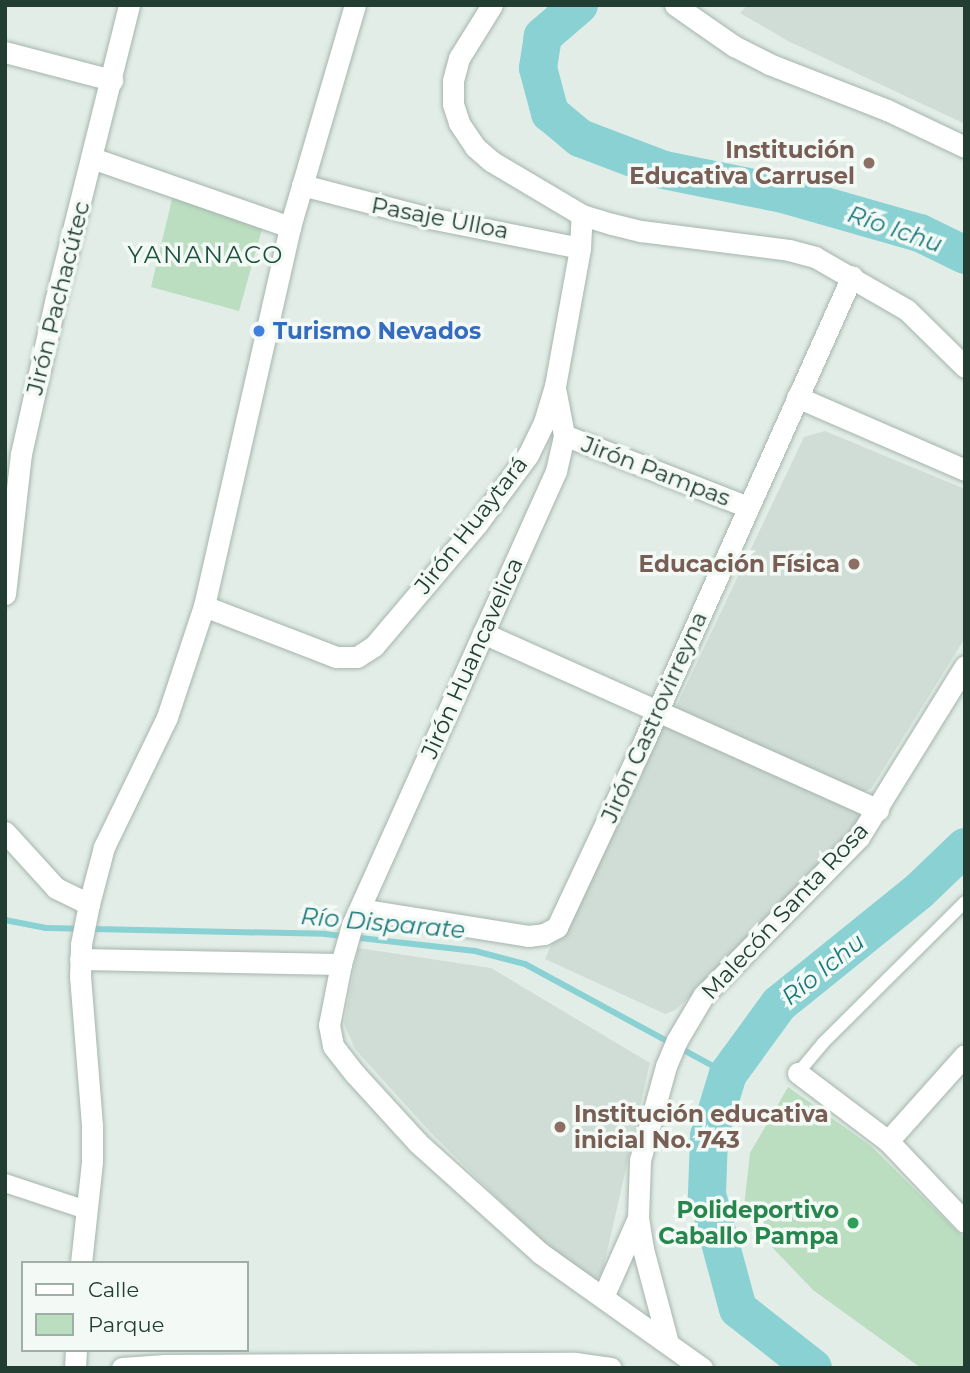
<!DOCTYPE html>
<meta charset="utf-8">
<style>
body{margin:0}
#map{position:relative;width:970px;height:1373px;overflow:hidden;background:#e2ede7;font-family:Montserrat,sans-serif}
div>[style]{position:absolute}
.built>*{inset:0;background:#d0ddd6}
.green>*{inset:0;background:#bbdec0}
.stream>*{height:6px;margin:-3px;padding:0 3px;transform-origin:3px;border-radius:3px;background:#89d1d3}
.river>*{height:38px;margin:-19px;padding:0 19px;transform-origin:19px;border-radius:19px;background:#89d1d3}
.roads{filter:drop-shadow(0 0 2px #a5b5ad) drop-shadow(0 0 2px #a5b5ad)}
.service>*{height:12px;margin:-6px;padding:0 6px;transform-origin:6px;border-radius:6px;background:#fff}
.pedestrian>*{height:18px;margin:-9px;padding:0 9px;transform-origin:9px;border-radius:9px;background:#fff}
.minor>*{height:21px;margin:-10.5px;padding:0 10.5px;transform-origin:10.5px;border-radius:10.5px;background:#fff}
.secondary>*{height:21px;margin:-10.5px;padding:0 10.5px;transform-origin:10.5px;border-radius:10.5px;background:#fff}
.dots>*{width:19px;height:19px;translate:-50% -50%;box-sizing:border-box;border:4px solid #f3f9f5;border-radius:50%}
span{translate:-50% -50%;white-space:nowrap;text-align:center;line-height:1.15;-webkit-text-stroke:7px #f3f9f5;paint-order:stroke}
.education-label{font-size:23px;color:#785e54;font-weight:700}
.right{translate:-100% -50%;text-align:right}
.left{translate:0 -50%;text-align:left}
.street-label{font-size:23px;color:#223e33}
.shop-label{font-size:23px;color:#366cbe;font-weight:700}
.leisure-label{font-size:23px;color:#27864d;font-weight:700}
.water-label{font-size:24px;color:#1a787c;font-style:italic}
.neighbourhood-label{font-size:24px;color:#1d513e;letter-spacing:2px}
.frame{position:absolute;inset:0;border:7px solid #223e33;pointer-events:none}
.legend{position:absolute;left:21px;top:1261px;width:228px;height:91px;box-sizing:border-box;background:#f3f9f5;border:2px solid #9faea7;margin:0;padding:9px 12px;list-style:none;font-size:21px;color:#223e33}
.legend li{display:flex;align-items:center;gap:14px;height:35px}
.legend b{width:35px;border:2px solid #9faea7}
</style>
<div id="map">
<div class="built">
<i style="clip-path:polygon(747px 5px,965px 5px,965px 124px,788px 41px,740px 13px)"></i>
<i style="clip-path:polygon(825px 431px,965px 489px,965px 638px,871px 789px,859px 794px,676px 707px,804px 437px)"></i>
<i style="clip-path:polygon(658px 710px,871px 807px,772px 926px,675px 1010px,665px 1014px,545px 959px)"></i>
<i style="clip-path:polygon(358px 948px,491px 968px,650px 1063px,602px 1274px,594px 1281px,539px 1239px,432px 1134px,355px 1049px,344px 1024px)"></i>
</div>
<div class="green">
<i style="clip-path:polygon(173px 195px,262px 229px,239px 311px,151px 287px)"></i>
<i style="clip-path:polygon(788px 1087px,871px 1146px,965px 1239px,965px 1368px,921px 1368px,813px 1290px,770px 1245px,744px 1207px,750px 1153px)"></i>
</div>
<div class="stream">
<i style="left:5px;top:920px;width:42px;rotate:11deg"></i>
<i style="left:46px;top:928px;width:279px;rotate:1.2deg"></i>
<i style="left:325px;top:934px;width:151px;rotate:6.5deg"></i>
<i style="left:475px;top:951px;width:52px;rotate:14.6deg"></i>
<i style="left:525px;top:964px;width:231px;rotate:28.5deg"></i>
</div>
<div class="river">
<i style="left:579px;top:5px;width:48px;rotate:139.3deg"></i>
<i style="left:543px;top:36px;width:32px;rotate:99deg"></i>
<i style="left:538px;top:68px;width:47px;rotate:75.1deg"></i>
<i style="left:550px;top:113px;width:39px;rotate:40deg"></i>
<i style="left:580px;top:138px;width:90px;rotate:20.9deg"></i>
<i style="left:664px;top:170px;width:121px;rotate:11.4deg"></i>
<i style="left:783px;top:194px;width:142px;rotate:15.9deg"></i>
<i style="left:920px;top:233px;width:50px;rotate:26.1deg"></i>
<i style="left:813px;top:1368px;width:95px;rotate:-141.8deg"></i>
<i style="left:738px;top:1309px;width:119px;rotate:-105.1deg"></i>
<i style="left:707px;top:1194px;width:58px;rotate:-88deg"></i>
<i style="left:709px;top:1136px;width:65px;rotate:-73deg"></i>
<i style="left:728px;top:1074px;width:87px;rotate:-53.9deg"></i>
<i style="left:779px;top:1004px;width:179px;rotate:-38.9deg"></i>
<i style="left:918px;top:892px;width:65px;rotate:-43.8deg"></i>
</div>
<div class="roads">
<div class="service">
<i style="left:798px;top:1073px;width:39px;rotate:-50deg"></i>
<i style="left:823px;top:1043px;width:200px;rotate:-44.8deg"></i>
</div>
<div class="pedestrian">
<i style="left:5px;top:1183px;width:85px;rotate:18.4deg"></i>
</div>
<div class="minor">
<i style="left:492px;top:5px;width:62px;rotate:121.9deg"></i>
<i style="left:459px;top:58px;width:24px;rotate:105deg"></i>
<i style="left:453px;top:81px;width:23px;rotate:90deg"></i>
<i style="left:453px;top:104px;width:20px;rotate:72deg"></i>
<i style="left:459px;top:123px;width:29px;rotate:56deg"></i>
<i style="left:475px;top:147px;width:21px;rotate:41deg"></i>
<i style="left:491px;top:161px;width:106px;rotate:30.7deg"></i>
<i style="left:582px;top:215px;width:31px;rotate:17deg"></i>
<i style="left:612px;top:224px;width:30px;rotate:14deg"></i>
<i style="left:641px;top:231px;width:149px;rotate:7.3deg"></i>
<i style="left:789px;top:250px;width:27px;rotate:15deg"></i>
<i style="left:815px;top:257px;width:106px;rotate:29.9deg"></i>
<i style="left:907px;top:310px;width:81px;rotate:44.5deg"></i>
<i style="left:675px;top:5px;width:72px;rotate:34.8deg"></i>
<i style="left:734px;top:46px;width:39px;rotate:27deg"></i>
<i style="left:769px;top:64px;width:127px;rotate:21.3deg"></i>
<i style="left:887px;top:110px;width:86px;rotate:25.4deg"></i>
<i style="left:5px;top:52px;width:111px;rotate:14.7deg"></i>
<i style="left:92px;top:158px;width:210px;rotate:19.2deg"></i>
<i style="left:302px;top:185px;width:132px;rotate:14.5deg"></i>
<i style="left:430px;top:218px;width:153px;rotate:11.3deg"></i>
<i style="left:797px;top:397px;width:183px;rotate:23.5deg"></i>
<i style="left:564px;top:435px;width:198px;rotate:21.4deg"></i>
<i style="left:5px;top:594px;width:141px;rotate:-83.5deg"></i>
<i style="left:21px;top:454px;width:160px;rotate:-77.4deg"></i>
<i style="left:56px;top:298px;width:302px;rotate:-76deg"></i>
<i style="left:204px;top:606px;width:142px;rotate:21.1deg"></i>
<i style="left:336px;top:657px;width:21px"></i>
<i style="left:357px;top:657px;width:20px;rotate:-33deg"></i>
<i style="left:374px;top:646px;width:160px;rotate:-49.8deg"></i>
<i style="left:477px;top:524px;width:86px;rotate:-53.5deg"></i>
<i style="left:528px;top:455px;width:37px;rotate:-64deg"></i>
<i style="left:544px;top:422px;width:38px;rotate:-73deg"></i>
<i style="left:555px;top:386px;width:140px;rotate:-79.7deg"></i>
<i style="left:580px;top:248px;width:33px;rotate:-87deg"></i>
<i style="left:483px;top:633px;width:433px;rotate:24.1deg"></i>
<i style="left:5px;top:832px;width:76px;rotate:47.7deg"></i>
<i style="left:56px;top:888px;width:37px;rotate:26deg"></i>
<i style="left:360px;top:909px;width:170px;rotate:9.1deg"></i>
<i style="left:528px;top:936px;width:16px;rotate:-7deg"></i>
<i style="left:544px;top:934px;width:15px;rotate:-28deg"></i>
<i style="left:557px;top:927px;width:208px;rotate:-64.9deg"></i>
<i style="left:645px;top:739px;width:507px;rotate:-65.91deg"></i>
<i style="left:341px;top:964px;width:41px;rotate:-74.2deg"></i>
<i style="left:352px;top:925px;width:498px;rotate:-65.8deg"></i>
<i style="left:556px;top:471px;width:37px;rotate:-77deg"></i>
<i style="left:564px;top:435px;width:48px;rotate:-100.8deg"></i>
<i style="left:798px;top:1073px;width:113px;rotate:37.1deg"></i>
<i style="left:888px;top:1141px;width:112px;rotate:46.5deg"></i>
<i style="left:888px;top:1141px;width:115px;rotate:-48.2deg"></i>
<i style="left:603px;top:1297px;width:86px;rotate:-66.1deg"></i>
<i style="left:668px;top:1343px;width:97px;rotate:-104.9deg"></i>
<i style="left:643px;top:1249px;width:31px;rotate:-99deg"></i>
<i style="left:638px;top:1218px;width:58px;rotate:-88deg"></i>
<i style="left:640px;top:1160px;width:98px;rotate:-74.5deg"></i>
<i style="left:666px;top:1066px;width:28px;rotate:-67deg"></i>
<i style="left:677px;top:1040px;width:51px;rotate:-59.4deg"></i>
<i style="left:703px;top:996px;width:223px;rotate:-45.5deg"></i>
<i style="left:859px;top:837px;width:201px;rotate:-58.2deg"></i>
<i style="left:165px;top:1365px;width:410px;rotate:-0.3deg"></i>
<i style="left:575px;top:1363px;width:36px;rotate:8deg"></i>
</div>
<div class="secondary">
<i style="left:80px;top:959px;width:261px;rotate:1.1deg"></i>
<i style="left:341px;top:964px;width:62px;rotate:101.1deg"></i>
<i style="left:329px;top:1025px;width:21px;rotate:79deg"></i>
<i style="left:333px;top:1046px;width:36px;rotate:52deg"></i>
<i style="left:355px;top:1074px;width:93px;rotate:47.6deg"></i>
<i style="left:418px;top:1143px;width:164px;rotate:42deg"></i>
<i style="left:540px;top:1253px;width:199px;rotate:35.4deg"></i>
<i style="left:81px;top:1263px;width:103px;rotate:-83.8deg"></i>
<i style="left:92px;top:1161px;width:36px;rotate:-90deg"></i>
<i style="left:92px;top:1125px;width:148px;rotate:-94.6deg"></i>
<i style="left:80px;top:977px;width:33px;rotate:-88deg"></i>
<i style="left:81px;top:944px;width:41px;rotate:-78.7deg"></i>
<i style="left:89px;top:904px;width:59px;rotate:-75.3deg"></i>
<i style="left:104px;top:847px;width:144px;rotate:-64.1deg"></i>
<i style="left:167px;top:717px;width:117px;rotate:-71.6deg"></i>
<i style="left:204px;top:606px;width:389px;rotate:-77.2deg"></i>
<i style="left:290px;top:227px;width:231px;rotate:-73.7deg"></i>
<i style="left:75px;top:1368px;width:18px;rotate:-87deg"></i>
<i style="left:122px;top:1368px;width:43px;rotate:-4deg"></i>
<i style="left:165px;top:1365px;width:3px;rotate:90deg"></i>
</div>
</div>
<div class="dots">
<i style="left:869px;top:163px;background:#8d6e63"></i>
<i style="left:259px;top:331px;background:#3f7fe0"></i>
<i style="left:854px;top:564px;background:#8d6e63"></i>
<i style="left:560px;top:1127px;background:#8d6e63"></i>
<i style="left:853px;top:1223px;background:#2e9e5b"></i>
</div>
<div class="education-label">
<span class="right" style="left:855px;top:163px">Institución<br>Educativa Carrusel</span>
<span class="right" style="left:840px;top:564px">Educación Física</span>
<span class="left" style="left:574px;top:1127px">Institución educativa<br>inicial No. 743</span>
</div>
<div class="street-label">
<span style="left:440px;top:218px;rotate:11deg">Pasaje Ulloa</span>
<span style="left:58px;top:298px;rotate:-76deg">Jirón Pachacútec</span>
<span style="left:656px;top:471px;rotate:21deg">Jirón Pampas</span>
<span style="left:471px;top:525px;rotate:-52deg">Jirón Huaytará</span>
<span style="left:472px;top:658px;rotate:-66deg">Jirón Huancavelica</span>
<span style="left:654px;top:717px;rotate:-66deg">Jirón Castrovirreyna</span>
<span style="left:785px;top:911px;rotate:-47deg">Malecón Santa Rosa</span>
</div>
<div class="shop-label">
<span class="left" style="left:273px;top:331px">Turismo Nevados</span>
</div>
<div class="leisure-label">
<span class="right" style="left:839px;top:1223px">Polideportivo<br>Caballo Pampa</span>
</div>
<div class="water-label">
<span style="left:895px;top:229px;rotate:19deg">Río Ichu</span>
<span style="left:383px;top:923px;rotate:5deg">Río Disparate</span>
<span style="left:823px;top:969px;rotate:-39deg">Río Ichu</span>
</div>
<div class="neighbourhood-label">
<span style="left:206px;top:255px">YANANACO</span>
</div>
<div class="frame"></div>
<ul class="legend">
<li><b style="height:9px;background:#fff"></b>Calle</li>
<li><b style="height:19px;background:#bbdec0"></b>Parque</li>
</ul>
</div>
